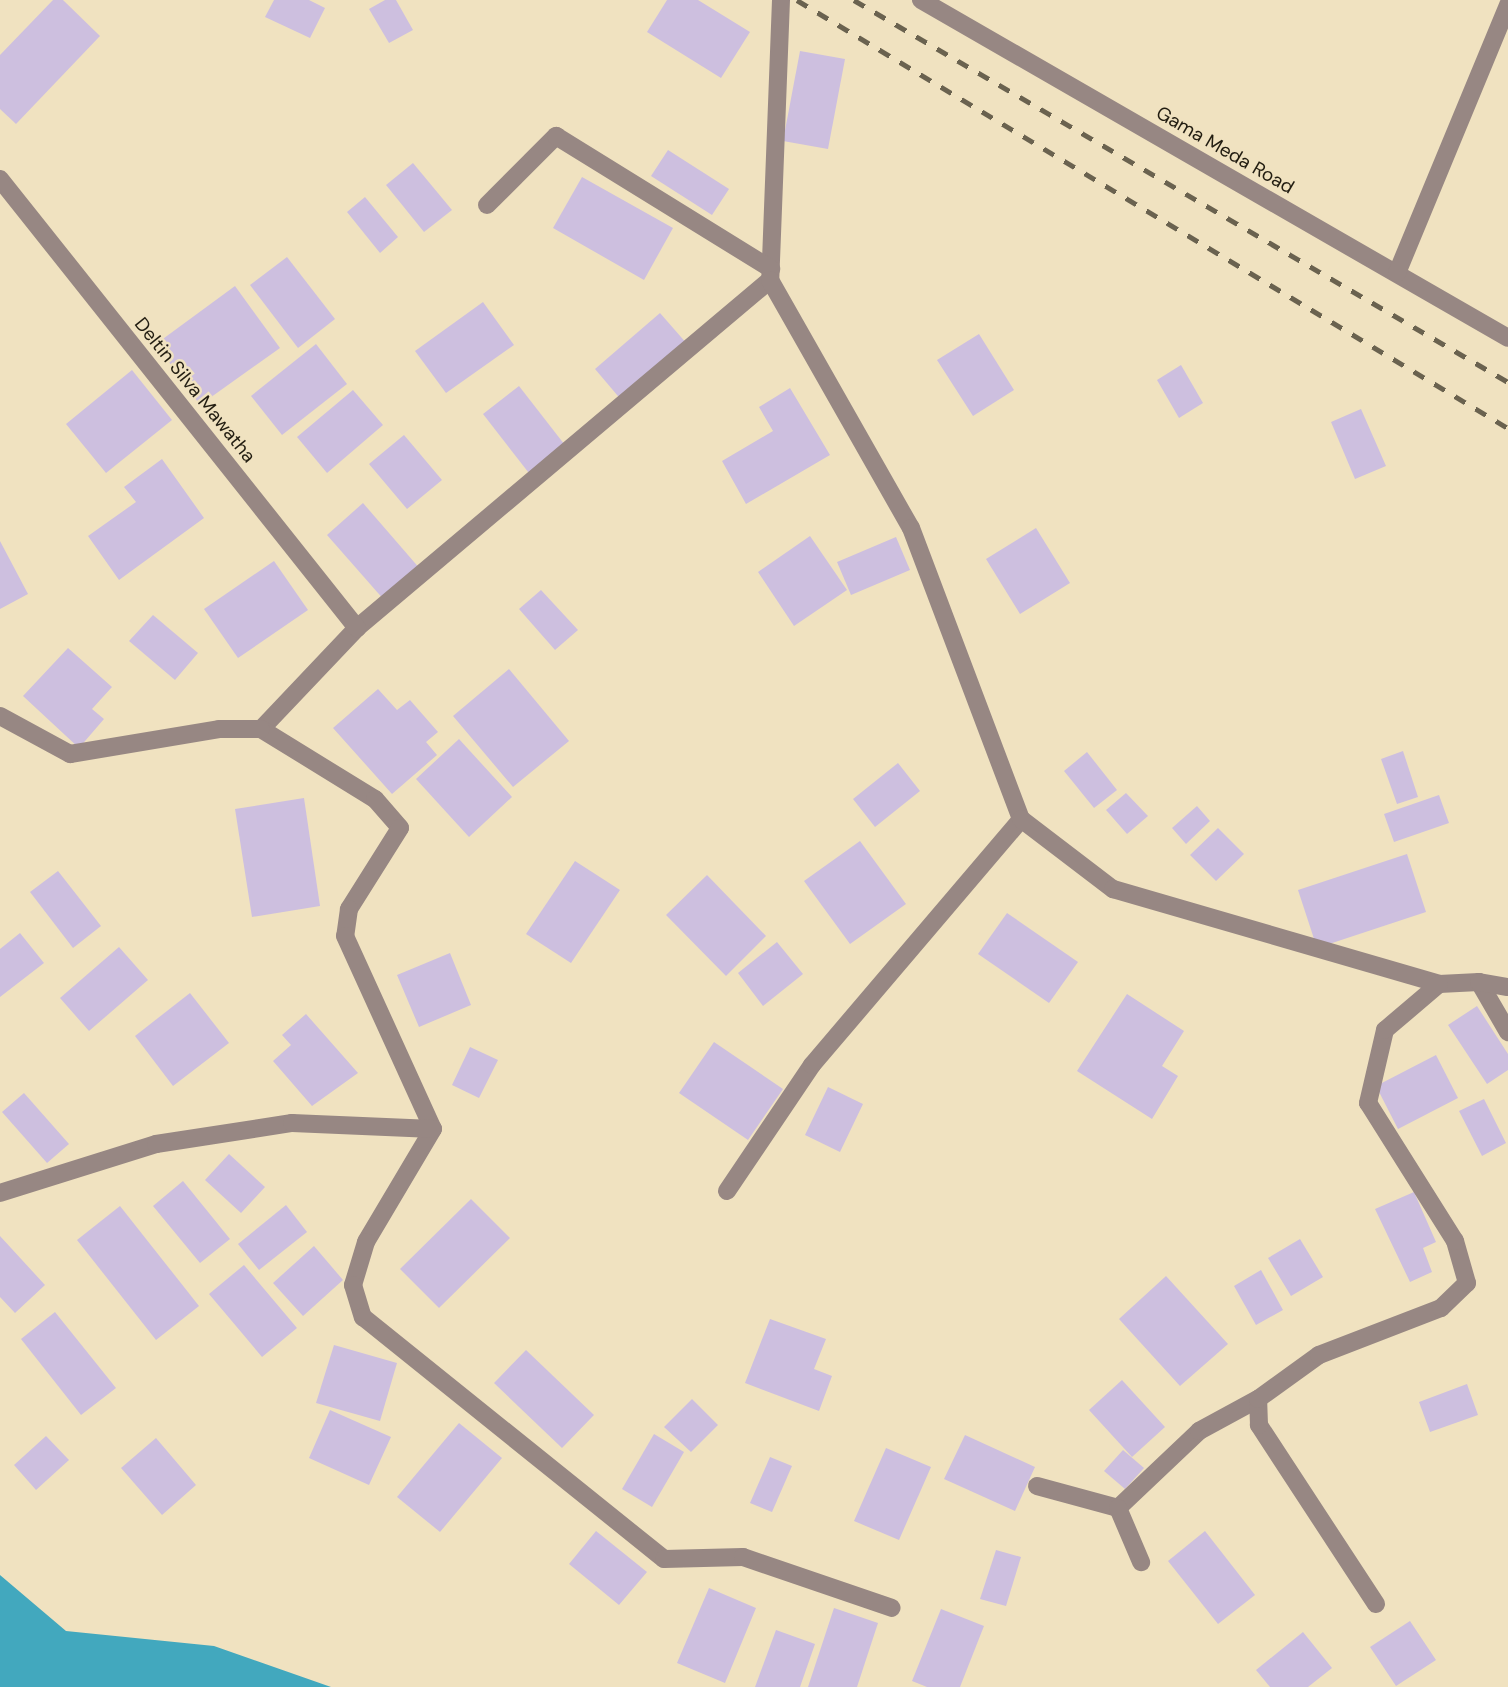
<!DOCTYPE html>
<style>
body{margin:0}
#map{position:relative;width:1508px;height:1687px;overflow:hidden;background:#f0e2c0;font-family:"DM Sans",sans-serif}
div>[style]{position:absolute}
.water>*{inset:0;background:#42a8be}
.building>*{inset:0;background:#cdbfdf}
.minor>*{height:18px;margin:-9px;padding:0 9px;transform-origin:9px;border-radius:9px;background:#978783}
.rail>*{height:5px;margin-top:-2.5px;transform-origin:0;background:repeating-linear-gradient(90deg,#6a624f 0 12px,transparent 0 24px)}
span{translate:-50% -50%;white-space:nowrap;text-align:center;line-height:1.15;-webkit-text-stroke:5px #f0e2c0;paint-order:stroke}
.street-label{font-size:19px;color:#221d11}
</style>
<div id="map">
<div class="water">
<i style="clip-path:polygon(0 1575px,66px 1631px,214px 1646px,331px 1687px,0 1687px)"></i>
</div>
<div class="building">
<i style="clip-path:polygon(53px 0,63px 0,100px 36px,16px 124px,0 109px,0 55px)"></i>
<i style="clip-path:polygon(274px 0,309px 0,325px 8px,310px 38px,265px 17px)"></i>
<i style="clip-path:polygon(385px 0,396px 0,413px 30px,389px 43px,369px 9px)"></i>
<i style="clip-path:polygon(667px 0,698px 0,750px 32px,721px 78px,647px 32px)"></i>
<i style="clip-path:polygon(800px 51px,845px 59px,828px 149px,783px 141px)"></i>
<i style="clip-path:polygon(668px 150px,729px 189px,712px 215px,651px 176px)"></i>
<i style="clip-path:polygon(413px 163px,452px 210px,424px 232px,386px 185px)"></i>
<i style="clip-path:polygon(582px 177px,673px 228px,644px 280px,553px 228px)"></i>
<i style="clip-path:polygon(365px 197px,398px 237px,380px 253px,347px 212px)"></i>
<i style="clip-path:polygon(287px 257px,335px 319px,298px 348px,250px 285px)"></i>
<i style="clip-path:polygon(235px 286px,280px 348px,200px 405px,156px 344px)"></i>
<i style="clip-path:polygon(483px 302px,514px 345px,446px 393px,415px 351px)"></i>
<i style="clip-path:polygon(660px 313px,688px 345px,623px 402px,595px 369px)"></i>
<i style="clip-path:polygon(979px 334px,1014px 390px,973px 416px,937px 360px)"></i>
<i style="clip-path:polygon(316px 344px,347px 384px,282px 435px,251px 396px)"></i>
<i style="clip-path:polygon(1181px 365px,1203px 403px,1179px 418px,1157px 380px)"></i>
<i style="clip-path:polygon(132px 370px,172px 420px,106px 473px,66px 424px)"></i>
<i style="clip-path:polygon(519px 386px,568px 449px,532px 477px,483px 414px)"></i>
<i style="clip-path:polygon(790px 388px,830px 455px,746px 504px,722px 461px,773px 431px,759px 407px)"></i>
<i style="clip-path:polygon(353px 390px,383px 425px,327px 473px,297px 437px)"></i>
<i style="clip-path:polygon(1361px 409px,1386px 466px,1355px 479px,1331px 422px)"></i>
<i style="clip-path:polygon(404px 435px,442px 480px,407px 509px,369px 464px)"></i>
<i style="clip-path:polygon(162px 459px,204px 518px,119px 580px,88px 536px,136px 502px,124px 487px)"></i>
<i style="clip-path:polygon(363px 503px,421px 570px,385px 601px,327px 535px)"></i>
<i style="clip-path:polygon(1036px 528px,1070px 583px,1020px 614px,986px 559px)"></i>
<i style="clip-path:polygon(810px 536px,847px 590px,794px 626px,758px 572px)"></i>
<i style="clip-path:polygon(896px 537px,910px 570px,851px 595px,837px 562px)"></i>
<i style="clip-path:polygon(0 541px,28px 594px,0 609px)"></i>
<i style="clip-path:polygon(274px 561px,308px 610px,238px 658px,204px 609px)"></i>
<i style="clip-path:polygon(541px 590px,578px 630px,555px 650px,519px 609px)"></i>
<i style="clip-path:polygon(153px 615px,198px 653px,175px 680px,129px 641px)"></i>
<i style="clip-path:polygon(68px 648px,112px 687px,92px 709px,104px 719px,79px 748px,23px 696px)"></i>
<i style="clip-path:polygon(509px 669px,569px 741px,513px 787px,453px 716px)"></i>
<i style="clip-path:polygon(378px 689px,397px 710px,410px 700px,438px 732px,426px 742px,437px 755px,392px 794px,333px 728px)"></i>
<i style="clip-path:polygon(459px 739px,512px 797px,469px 837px,416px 779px)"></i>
<i style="clip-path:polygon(1403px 751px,1418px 797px,1397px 804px,1381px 759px)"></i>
<i style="clip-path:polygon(1087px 752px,1117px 790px,1094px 808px,1064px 771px)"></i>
<i style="clip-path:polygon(898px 763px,920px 791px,875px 827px,853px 799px)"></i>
<i style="clip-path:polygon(1126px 793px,1148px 816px,1127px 834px,1106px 810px)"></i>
<i style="clip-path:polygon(1439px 795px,1449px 823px,1394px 842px,1384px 814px)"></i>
<i style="clip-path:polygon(304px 798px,320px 906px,252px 917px,235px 809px)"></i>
<i style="clip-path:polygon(1197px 806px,1210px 821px,1186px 844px,1172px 828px)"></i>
<i style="clip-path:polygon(1218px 828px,1244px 854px,1216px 881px,1190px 855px)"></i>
<i style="clip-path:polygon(860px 841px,906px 904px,850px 944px,804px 881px)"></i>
<i style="clip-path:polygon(1407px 854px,1426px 912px,1317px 948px,1298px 890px)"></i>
<i style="clip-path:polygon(575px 861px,620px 890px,571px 963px,526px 934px)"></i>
<i style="clip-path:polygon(58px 871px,101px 926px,73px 948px,30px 892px)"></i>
<i style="clip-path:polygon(707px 875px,766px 936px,726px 976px,666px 915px)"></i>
<i style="clip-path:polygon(1007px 913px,1078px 962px,1049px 1003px,978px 954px)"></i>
<i style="clip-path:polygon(20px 933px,44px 963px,0 997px,0 949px)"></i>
<i style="clip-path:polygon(777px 942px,803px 974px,763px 1006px,738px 973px)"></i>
<i style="clip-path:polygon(119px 947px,148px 980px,89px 1031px,60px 998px)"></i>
<i style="clip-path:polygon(450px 953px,471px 1005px,419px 1027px,397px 975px)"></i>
<i style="clip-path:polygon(190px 993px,229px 1043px,173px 1086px,135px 1036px)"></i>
<i style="clip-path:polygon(1127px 994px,1184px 1031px,1162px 1066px,1178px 1076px,1152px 1119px,1077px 1071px)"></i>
<i style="clip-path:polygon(1477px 1006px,1508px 1054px,1508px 1070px,1487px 1084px,1448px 1025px)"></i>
<i style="clip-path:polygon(306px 1014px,358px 1073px,312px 1106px,273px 1061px,291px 1045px,282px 1035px)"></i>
<i style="clip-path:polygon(714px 1042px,783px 1089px,748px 1140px,679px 1093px)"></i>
<i style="clip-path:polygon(470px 1047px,498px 1060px,479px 1098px,452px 1085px)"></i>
<i style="clip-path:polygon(1436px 1055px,1458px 1098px,1398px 1129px,1376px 1086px)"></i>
<i style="clip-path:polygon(828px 1087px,863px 1104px,840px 1152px,805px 1135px)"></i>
<i style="clip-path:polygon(24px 1093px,69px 1144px,47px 1163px,2px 1112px)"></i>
<i style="clip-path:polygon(1484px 1099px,1506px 1143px,1482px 1156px,1459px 1111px)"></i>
<i style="clip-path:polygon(229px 1154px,265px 1187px,241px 1213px,205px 1180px)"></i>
<i style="clip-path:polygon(183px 1181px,230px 1239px,200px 1263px,153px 1206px)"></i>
<i style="clip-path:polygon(1414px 1192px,1436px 1242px,1423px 1248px,1432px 1272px,1410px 1282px,1375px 1209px)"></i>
<i style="clip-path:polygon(471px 1199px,510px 1238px,439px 1308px,400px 1269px)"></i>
<i style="clip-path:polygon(286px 1205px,307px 1232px,259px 1270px,238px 1244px)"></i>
<i style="clip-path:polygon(120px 1206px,199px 1306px,156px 1340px,77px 1240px)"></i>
<i style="clip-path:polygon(0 1236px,45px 1285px,15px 1313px,0 1297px)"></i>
<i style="clip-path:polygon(1300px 1239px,1323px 1277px,1291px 1296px,1268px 1258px)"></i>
<i style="clip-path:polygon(314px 1246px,343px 1280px,303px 1316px,273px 1283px)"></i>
<i style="clip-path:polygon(244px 1265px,297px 1328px,262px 1357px,209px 1294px)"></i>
<i style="clip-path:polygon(1261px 1270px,1283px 1310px,1256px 1325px,1234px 1286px)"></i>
<i style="clip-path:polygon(1166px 1276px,1228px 1344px,1180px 1386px,1119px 1319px)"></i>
<i style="clip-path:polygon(55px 1312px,116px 1388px,81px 1415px,21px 1339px)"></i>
<i style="clip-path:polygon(770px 1319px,826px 1339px,814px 1369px,832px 1376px,819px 1411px,745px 1383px)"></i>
<i style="clip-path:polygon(334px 1345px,397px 1363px,380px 1421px,316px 1403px)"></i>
<i style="clip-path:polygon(526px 1350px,594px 1415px,562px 1448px,494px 1383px)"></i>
<i style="clip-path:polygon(1122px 1380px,1165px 1427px,1132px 1457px,1089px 1410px)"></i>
<i style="clip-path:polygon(1467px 1384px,1478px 1415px,1430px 1432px,1419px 1402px)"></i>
<i style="clip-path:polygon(692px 1399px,718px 1425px,691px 1452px,664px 1427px)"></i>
<i style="clip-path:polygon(330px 1410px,391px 1437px,369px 1485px,309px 1458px)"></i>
<i style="clip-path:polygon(459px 1423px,502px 1458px,440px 1532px,397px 1497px)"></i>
<i style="clip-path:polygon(654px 1434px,684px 1452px,652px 1507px,622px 1489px)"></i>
<i style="clip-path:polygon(965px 1435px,1035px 1467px,1015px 1511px,944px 1479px)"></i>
<i style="clip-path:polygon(46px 1436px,69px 1460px,36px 1490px,14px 1465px)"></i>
<i style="clip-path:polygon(156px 1438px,196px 1485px,162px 1515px,121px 1468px)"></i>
<i style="clip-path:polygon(886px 1448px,931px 1467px,899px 1540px,854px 1521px)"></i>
<i style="clip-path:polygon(1123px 1450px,1144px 1468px,1125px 1489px,1104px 1471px)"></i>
<i style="clip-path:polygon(770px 1457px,792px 1466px,772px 1512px,750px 1503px)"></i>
<i style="clip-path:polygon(596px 1531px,647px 1572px,619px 1605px,569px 1564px)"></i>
<i style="clip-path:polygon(1205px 1531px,1255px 1595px,1218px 1624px,1168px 1561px)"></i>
<i style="clip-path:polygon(996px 1550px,1021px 1557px,1006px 1606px,980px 1599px)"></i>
<i style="clip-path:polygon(709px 1588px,756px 1608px,725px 1683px,677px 1663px)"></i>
<i style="clip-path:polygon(834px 1608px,878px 1623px,857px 1687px,808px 1687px)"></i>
<i style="clip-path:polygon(941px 1609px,984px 1626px,960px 1687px,927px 1687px,912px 1681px)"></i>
<i style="clip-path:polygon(1410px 1621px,1436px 1660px,1396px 1686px,1370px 1647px)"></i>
<i style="clip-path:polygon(776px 1630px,815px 1644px,800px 1687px,755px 1687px)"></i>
<i style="clip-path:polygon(1303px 1632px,1332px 1668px,1308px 1687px,1270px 1687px,1256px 1670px)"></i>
</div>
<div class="minor">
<i style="left:781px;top:0;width:280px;rotate:92.2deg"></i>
<i style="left:770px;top:280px;width:540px;rotate:139.88deg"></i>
<i style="left:357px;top:628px;width:139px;rotate:133.5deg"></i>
<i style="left:261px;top:729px;width:134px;rotate:31.6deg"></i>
<i style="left:375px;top:799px;width:38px;rotate:49deg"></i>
<i style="left:400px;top:828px;width:96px;rotate:122.2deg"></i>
<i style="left:349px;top:909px;width:27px;rotate:98deg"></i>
<i style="left:345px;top:936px;width:212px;rotate:65.5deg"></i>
<i style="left:433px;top:1129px;width:131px;rotate:120.7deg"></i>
<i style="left:366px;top:1242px;width:45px;rotate:106.8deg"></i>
<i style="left:353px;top:1285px;width:34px;rotate:73deg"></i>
<i style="left:363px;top:1317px;width:386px;rotate:38.8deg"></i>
<i style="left:664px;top:1559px;width:79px;rotate:-1.5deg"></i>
<i style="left:743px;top:1557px;width:157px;rotate:18.9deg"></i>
<i style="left:921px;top:0;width:677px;rotate:29.93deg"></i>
<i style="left:0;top:179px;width:574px;rotate:51.51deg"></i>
<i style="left:487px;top:205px;width:98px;rotate:-45deg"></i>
<i style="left:556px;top:136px;width:253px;rotate:31.7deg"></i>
<i style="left:1397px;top:273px;width:290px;rotate:-67.5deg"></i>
<i style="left:770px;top:280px;width:285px;rotate:60.4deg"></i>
<i style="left:911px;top:528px;width:311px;rotate:69.3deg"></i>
<i style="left:0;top:716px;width:80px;rotate:28.5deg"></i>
<i style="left:70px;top:754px;width:151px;rotate:-9.5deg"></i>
<i style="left:219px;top:729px;width:42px"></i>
<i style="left:1479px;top:982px;width:58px;rotate:59.9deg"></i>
<i style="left:727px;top:1191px;width:152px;rotate:-56deg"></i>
<i style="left:812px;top:1065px;width:323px;rotate:-49.6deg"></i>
<i style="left:1021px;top:819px;width:116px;rotate:37.3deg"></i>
<i style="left:1113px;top:889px;width:340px;rotate:16.2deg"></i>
<i style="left:1439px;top:984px;width:40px;rotate:-2.9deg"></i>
<i style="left:1479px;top:982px;width:29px;rotate:10deg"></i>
<i style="left:0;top:1193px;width:164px;rotate:-17.4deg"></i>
<i style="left:156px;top:1144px;width:138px;rotate:-8.8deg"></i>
<i style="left:292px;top:1123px;width:141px;rotate:2.4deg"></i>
<i style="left:1037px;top:1486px;width:84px;rotate:15.2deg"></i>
<i style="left:1118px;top:1508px;width:112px;rotate:-43.5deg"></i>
<i style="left:1199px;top:1431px;width:67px;rotate:-28.5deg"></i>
<i style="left:1118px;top:1508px;width:59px;rotate:66.9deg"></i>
<i style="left:1376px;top:1604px;width:214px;rotate:-123.2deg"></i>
<i style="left:1259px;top:1425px;width:26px;rotate:-92deg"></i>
<i style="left:1258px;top:1399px;width:75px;rotate:-35.8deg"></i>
<i style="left:1319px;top:1355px;width:131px;rotate:-21.1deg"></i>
<i style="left:1441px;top:1308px;width:36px;rotate:-44deg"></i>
<i style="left:1467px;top:1283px;width:44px;rotate:-105.9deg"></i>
<i style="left:1455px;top:1241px;width:163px;rotate:-122.2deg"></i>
<i style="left:1368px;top:1103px;width:75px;rotate:-76.9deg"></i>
<i style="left:1385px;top:1030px;width:71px;rotate:-40.4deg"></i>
</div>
<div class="rail">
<i style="left:797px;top:0;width:830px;rotate:31.05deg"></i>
<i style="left:854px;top:0;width:757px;rotate:30.29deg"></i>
</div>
<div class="street-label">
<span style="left:1225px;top:150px;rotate:30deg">Gama Meda Road</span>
<span style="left:195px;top:390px;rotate:51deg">Deltin Silva Mawatha</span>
</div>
</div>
